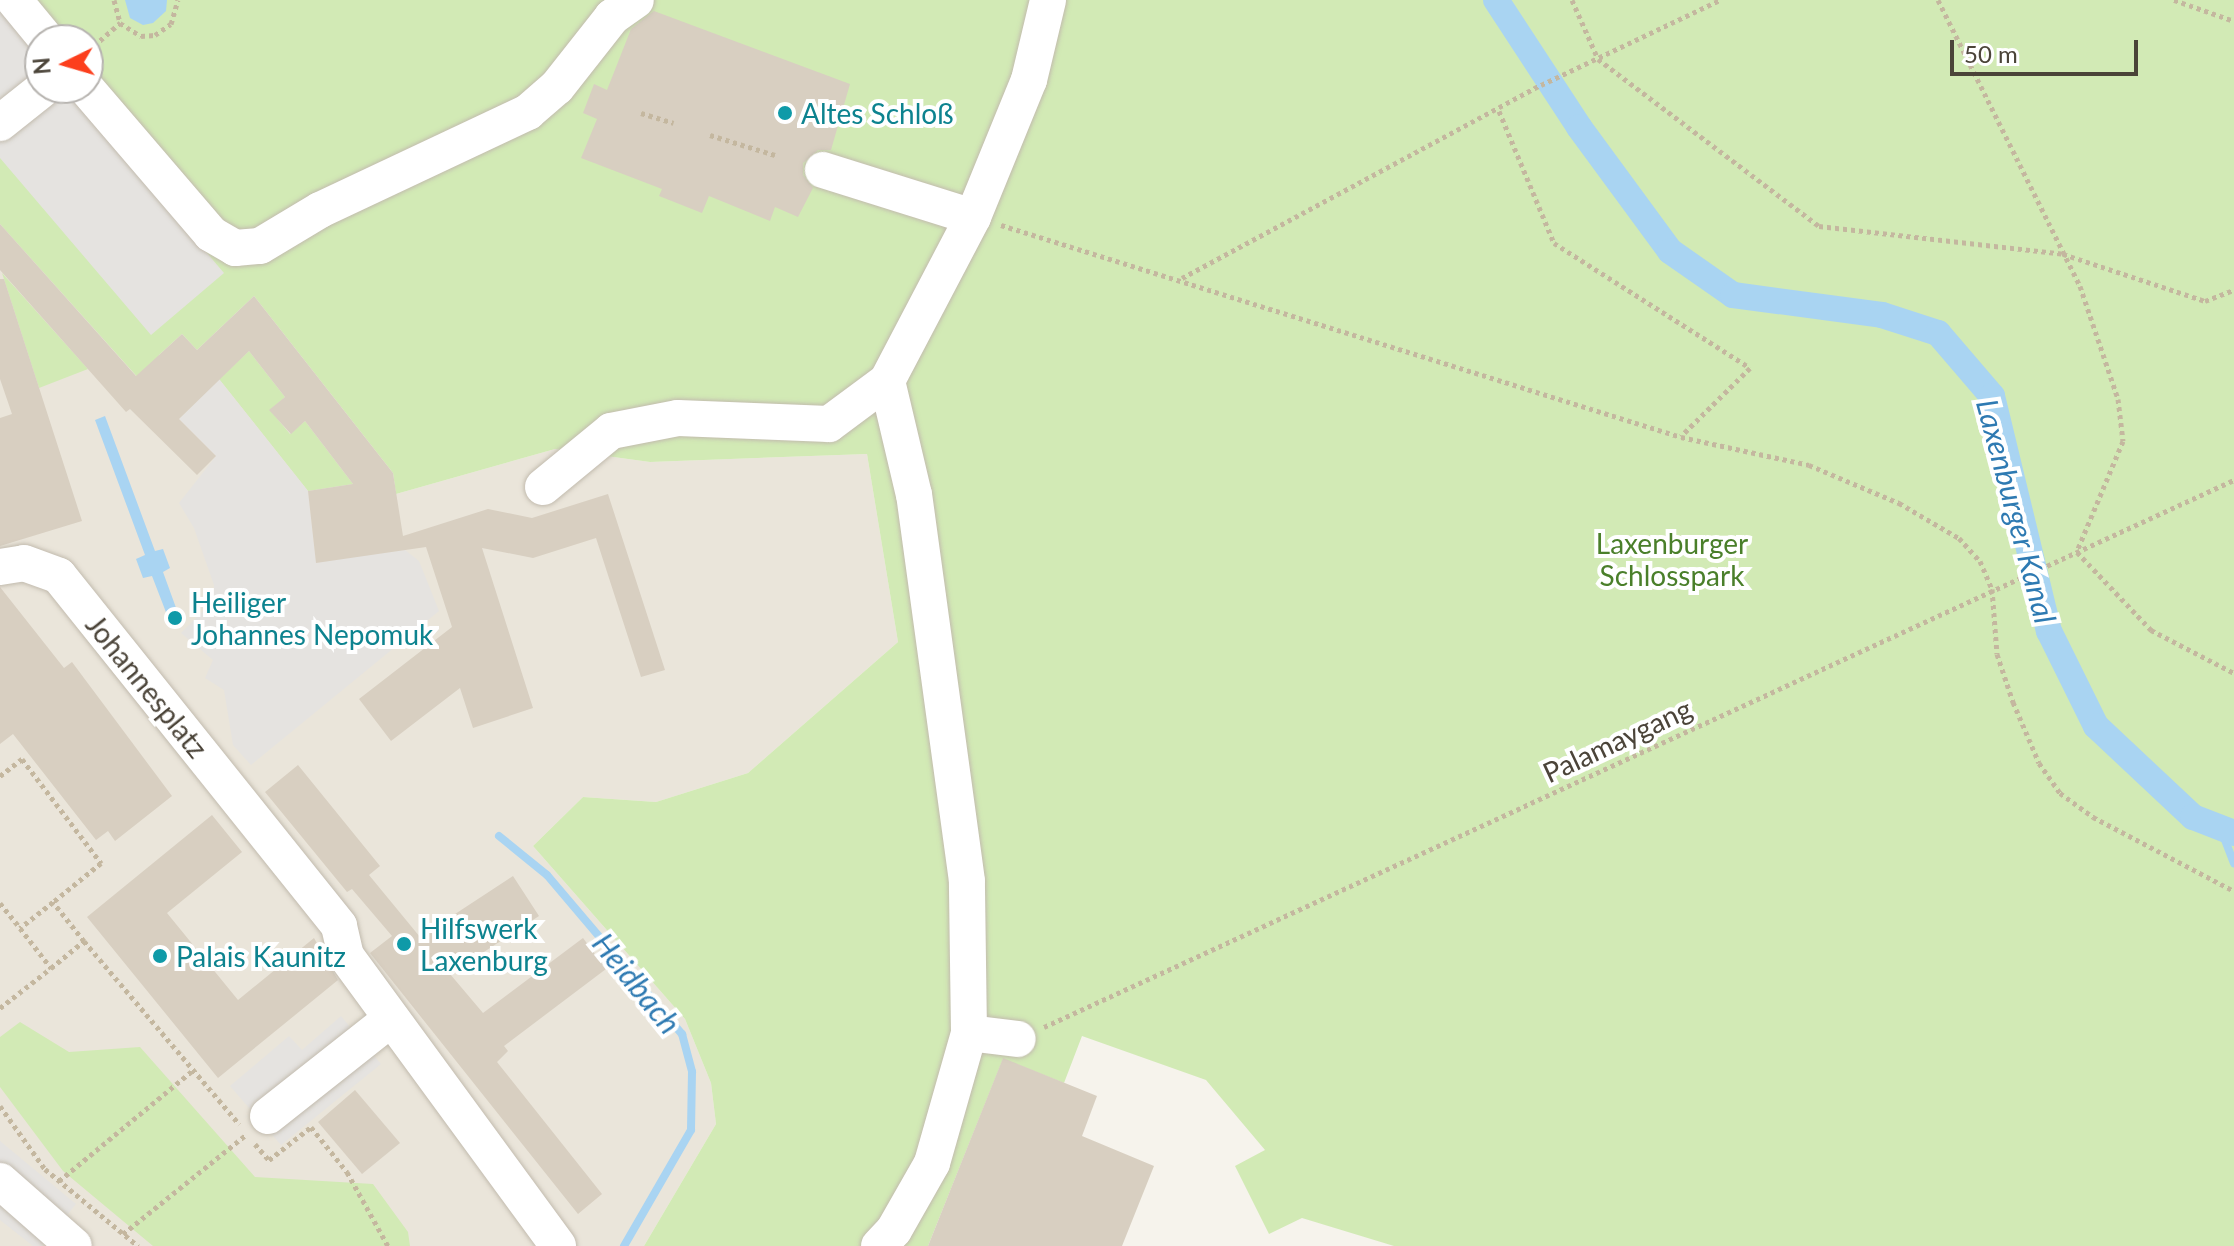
<!DOCTYPE html>
<meta charset="utf-8">
<style>
body{margin:0}
#map{position:relative;width:2234px;height:1246px;overflow:hidden;background:#f6f3ec;font-family:Lato,sans-serif}
div>[style]{position:absolute}
.residential>*{inset:0;background:#eae5da}
.green>*{inset:0;background:#d2eab5}
.parking>*{inset:0;background:#e5e3e0}
.water>*{inset:0;background:#a9d4f2}
.stream>*{height:8px;margin:-4px;padding:0 4px;transform-origin:4px;border-radius:4px;background:#a9d4f2}
.canal>*{height:26px;margin:-13px;padding:0 13px;transform-origin:13px;border-radius:13px;background:#a9d4f2}
.building>*{inset:0;background:#d8cfc1}
.path>*{height:5px;margin-top:-2.5px;transform-origin:0;background:repeating-linear-gradient(90deg,#c4b79f 0 4px,transparent 0 8px)}
.roads{filter:drop-shadow(0 0 2px #c2bbae) drop-shadow(0 0 2px #c2bbae)}
.minor>*{height:36px;margin:-18px;padding:0 18px;transform-origin:18px;border-radius:18px;background:#fff}
.dots>*{width:22px;height:22px;translate:-50% -50%;box-sizing:border-box;border:4px solid #fff;border-radius:50%}
span{translate:-50% -50%;white-space:nowrap;text-align:center;line-height:1.15;-webkit-text-stroke:8px #fff;paint-order:stroke}
.culture-label{font-size:28px;color:#0d838f}
.left{translate:0 -50%;text-align:left}
.park-label{font-size:28px;color:#4a7f2a}
.street-label{font-size:28px;color:#4b4439}
.water-label{font-size:30px;color:#2e7ab2;font-style:italic}
.north{position:absolute;left:24px;top:24px;width:80px;height:80px;box-sizing:border-box;background:#fff;border:2px solid #b7b4b0;border-radius:50%;rotate:265deg;font-size:22px;font-weight:700;line-height:32px;text-align:center;color:#4b4439}
.north::after{content:'';display:block;margin:auto;width:28px;height:36px;background:#fc3f1d;clip-path:polygon(50% 0,100% 100%,50% 72%,0 100%)}
.scale{position:absolute;left:1950px;top:40px;width:188px;height:36px;box-sizing:border-box;border:4px solid #4b4439;border-top:0;padding-left:10px;font-size:24px;line-height:28px;white-space:nowrap;color:#4b4439;-webkit-text-stroke:6px #fff;paint-order:stroke}
</style>
<div id="map">
<div class="residential">
<i style="clip-path:polygon(0 224px,159px 355px,182px 334px,197px 350px,254px 296px,393px 473px,396px 494px,555px 449px,650px 462px,867px 454px,898px 642px,748px 773px,656px 802px,583px 797px,533px 846px,685px 1019px,711px 1083px,716px 1124px,644px 1246px,0 1246px)"></i>
</div>
<div class="green">
<i style="clip-path:polygon(evenodd,0 0,2234px 0,2234px 1246px,1394px 1246px,1302px 1218px,1269px 1234px,1235px 1166px,1265px 1150px,1206px 1080px,1082px 1036px,1064px 1083px,1003px 1059px,928px 1246px,644px 1246px,716px 1124px,711px 1083px,685px 1019px,533px 846px,583px 797px,656px 802px,748px 773px,898px 642px,867px 454px,650px 462px,555px 449px,396px 494px,393px 473px,254px 296px,197px 350px,182px 334px,159px 355px,150px 391px,0 224px,0 0,40px 40px,88px 40px,88px 88px,40px 88px,40px 40px)"></i>
<i style="clip-path:polygon(2px 273px,88px 369px,39px 388px)"></i>
<i style="clip-path:polygon(249px 351px,285px 397px,270px 410px,290px 434px,305px 421px,353px 484px,308px 491px,219px 379px)"></i>
<i style="clip-path:polygon(20px 1022px,69px 1052px,140px 1047px,255px 1177px,373px 1184px,408px 1232px,410px 1246px,153px 1246px,63px 1171px,0 1087px,0 1037px)"></i>
</div>
<div class="parking">
<i style="clip-path:polygon(0 10px,40px 57px,40px 88px,66px 88px,224px 273px,151px 335px,0 158px)"></i>
<i style="clip-path:polygon(219px 379px,308px 491px,316px 562px,405px 550px,419px 561px,439px 611px,251px 765px,233px 745px,224px 690px,205px 678px,213px 660px,181px 633px,214px 600px,214px 585px,194px 528px,179px 503px,216px 456px,179px 419px)"></i>
<i style="clip-path:polygon(341px 1016px,381px 1064px,281px 1145px,230px 1086px,289px 1036px,302px 1050px)"></i>
<i style="clip-path:polygon(0 1141px,76px 1204px,42px 1246px,33px 1246px,0 1220px)"></i>
</div>
<div class="water">
<i style="clip-path:polygon(125px 0,167px 0,166px 11px,153px 23px,143px 25px,130px 18px)"></i>
<i style="clip-path:polygon(105px 416px,155px 551px,163px 549px,170px 568px,163px 572px,179px 616px,169px 620px,152px 576px,143px 578px,136px 559px,145px 555px,95px 420px)"></i>
</div>
<div class="stream">
<i style="left:2220px;top:827px;width:39px;rotate:69deg"></i>
<i style="left:499px;top:836px;width:62px;rotate:39.1deg"></i>
<i style="left:547px;top:875px;width:209px;rotate:49.7deg"></i>
<i style="left:682px;top:1034px;width:39px;rotate:75deg"></i>
<i style="left:692px;top:1072px;width:58px;rotate:91deg"></i>
<i style="left:691px;top:1130px;width:134px;rotate:120deg"></i>
</div>
<div class="canal">
<i style="left:1496px;top:0;width:152px;rotate:56.8deg"></i>
<i style="left:1579px;top:127px;width:154px;rotate:53.7deg"></i>
<i style="left:1670px;top:251px;width:77px;rotate:34.9deg"></i>
<i style="left:1733px;top:295px;width:150px;rotate:7.6deg"></i>
<i style="left:1882px;top:315px;width:59px;rotate:17.8deg"></i>
<i style="left:1938px;top:333px;width:83px;rotate:49.4deg"></i>
<i style="left:1992px;top:396px;width:242px;rotate:76.4deg"></i>
<i style="left:2049px;top:631px;width:106px;rotate:63.7deg"></i>
<i style="left:2096px;top:726px;width:133px;rotate:43.2deg"></i>
<i style="left:2193px;top:817px;width:44px;rotate:21.3deg"></i>
</div>
<div class="building">
<i style="clip-path:polygon(654px 11px,850px 84px,831px 150px,818px 150px,803px 163px,803px 175px,813px 188px,798px 217px,775px 207px,770px 221px,709px 196px,702px 213px,659px 196px,662px 189px,581px 158px,597px 119px,583px 113px,594px 84px,607px 90px,631px 29px)"></i>
<i style="clip-path:polygon(0 224px,136px 376px,182px 334px,197px 350px,254px 296px,393px 473px,403px 536px,488px 509px,532px 518px,608px 494px,665px 670px,641px 677px,596px 538px,533px 558px,482px 548px,533px 708px,473px 728px,460px 688px,391px 741px,359px 699px,452px 627px,426px 547px,316px 563px,308px 491px,353px 484px,305px 421px,291px 434px,269px 410px,285px 397px,249px 351px,179px 419px,216px 456px,197px 475px,130px 409px,126px 412px,0 270px)"></i>
<i style="clip-path:polygon(0 279px,4px 279px,82px 521px,0 546px,0 418px,12px 414px,0 379px)"></i>
<i style="clip-path:polygon(0 587px,64px 668px,72px 662px,172px 796px,115px 841px,108px 831px,96px 840px,13px 734px,0 744px)"></i>
<i style="clip-path:polygon(298px 765px,380px 866px,369px 875px,420px 937px,513px 876px,539px 916px,450px 974px,483px 1013px,583px 938px,606px 969px,504px 1046px,508px 1051px,497px 1062px,602px 1194px,578px 1214px,370px 953px,392px 936px,352px 889px,347px 892px,265px 792px)"></i>
<i style="clip-path:polygon(212px 815px,242px 852px,167px 913px,238px 1000px,314px 938px,338px 980px,218px 1078px,87px 917px)"></i>
<i style="clip-path:polygon(1003px 1058px,1097px 1096px,1082px 1136px,1154px 1166px,1122px 1246px,928px 1246px)"></i>
<i style="clip-path:polygon(355px 1090px,400px 1143px,362px 1174px,318px 1122px)"></i>
</div>
<div class="path">
<i style="left:114px;top:0;width:24px;rotate:75deg"></i>
<i style="left:120px;top:23px;width:25px;rotate:32deg"></i>
<i style="left:141px;top:36px;width:14px;rotate:-4deg"></i>
<i style="left:155px;top:35px;width:19px;rotate:-35deg"></i>
<i style="left:171px;top:24px;width:25px;rotate:-74deg"></i>
<i style="left:1572px;top:0;width:64px;rotate:66.2deg"></i>
<i style="left:1598px;top:59px;width:277px;rotate:37.1deg"></i>
<i style="left:1819px;top:226px;width:246px;rotate:6.5deg"></i>
<i style="left:2063px;top:254px;width:150px;rotate:18.3deg"></i>
<i style="left:2205px;top:301px;width:31px;rotate:-21deg"></i>
<i style="left:1938px;top:0;width:319px;rotate:63.6deg"></i>
<i style="left:2080px;top:286px;width:119px;rotate:71.4deg"></i>
<i style="left:2118px;top:399px;width:42px;rotate:83.2deg"></i>
<i style="left:2123px;top:441px;width:119px;rotate:112.7deg"></i>
<i style="left:2174px;top:0;width:64px;rotate:19.3deg"></i>
<i style="left:88px;top:51px;width:43px;rotate:-41.2deg"></i>
<i style="left:1499px;top:111px;width:143px;rotate:67.4deg"></i>
<i style="left:1554px;top:243px;width:232px;rotate:32.5deg"></i>
<i style="left:1750px;top:368px;width:97px;rotate:135.4deg"></i>
<i style="left:641px;top:113px;width:34px;rotate:17deg"></i>
<i style="left:710px;top:135px;width:68px;rotate:17.1deg"></i>
<i style="left:1001px;top:225px;width:712px;rotate:17.32deg"></i>
<i style="left:1681px;top:437px;width:131px;rotate:12.3deg"></i>
<i style="left:1809px;top:465px;width:98px;rotate:22.9deg"></i>
<i style="left:1899px;top:503px;width:69px;rotate:30.3deg"></i>
<i style="left:1959px;top:538px;width:31px;rotate:48deg"></i>
<i style="left:1980px;top:561px;width:30px;rotate:67deg"></i>
<i style="left:1992px;top:589px;width:65px;rotate:85.6deg"></i>
<i style="left:1997px;top:654px;width:51px;rotate:71.6deg"></i>
<i style="left:2013px;top:702px;width:66px;rotate:66.9deg"></i>
<i style="left:2039px;top:763px;width:37px;rotate:55deg"></i>
<i style="left:2060px;top:793px;width:41px;rotate:36deg"></i>
<i style="left:2093px;top:817px;width:159px;rotate:27.7deg"></i>
<i style="left:1182px;top:278px;width:408px;rotate:-28.3deg"></i>
<i style="left:1541px;top:85px;width:198px;rotate:-25.4deg"></i>
<i style="left:2077px;top:552px;width:108px;rotate:46.5deg"></i>
<i style="left:2151px;top:630px;width:93px;rotate:27.4deg"></i>
<i style="left:0;top:776px;width:28px;rotate:-38deg"></i>
<i style="left:22px;top:759px;width:131px;rotate:52.8deg"></i>
<i style="left:101px;top:863px;width:62px;rotate:140.9deg"></i>
<i style="left:0;top:903px;width:32px;rotate:51deg"></i>
<i style="left:84px;top:941px;width:240px;rotate:49.7deg"></i>
<i style="left:0;top:1008px;width:65px;rotate:-38.1deg"></i>
<i style="left:51px;top:968px;width:43px;rotate:-39.3deg"></i>
<i style="left:84px;top:941px;width:50px;rotate:-128.5deg"></i>
<i style="left:53px;top:902px;width:42px;rotate:141.8deg"></i>
<i style="left:20px;top:928px;width:51px;rotate:52.2deg"></i>
<i style="left:1044px;top:1027px;width:1310px;rotate:-24.69deg"></i>
<i style="left:0;top:1106px;width:77px;rotate:54.5deg"></i>
<i style="left:45px;top:1169px;width:121px;rotate:39.6deg"></i>
<i style="left:255px;top:1144px;width:21px;rotate:49deg"></i>
<i style="left:269px;top:1160px;width:53px;rotate:-38.2deg"></i>
<i style="left:311px;top:1127px;width:58px;rotate:51.3deg"></i>
<i style="left:347px;top:1172px;width:85px;rotate:61deg"></i>
<i style="left:59px;top:1181px;width:174px;rotate:-39.6deg"></i>
<i style="left:123px;top:1234px;width:159px;rotate:-38.9deg"></i>
</div>
<div class="roads">
<div class="minor">
<i style="left:14px;top:0;width:52px;rotate:50.5deg"></i>
<i style="left:86px;top:88px;width:192px;rotate:49.4deg"></i>
<i style="left:211px;top:234px;width:28px;rotate:30deg"></i>
<i style="left:235px;top:248px;width:25px;rotate:-5deg"></i>
<i style="left:260px;top:246px;width:70px;rotate:-31deg"></i>
<i style="left:320px;top:210px;width:230px;rotate:-25.2deg"></i>
<i style="left:528px;top:112px;width:38px;rotate:-41deg"></i>
<i style="left:557px;top:87px;width:89px;rotate:-51.8deg"></i>
<i style="left:612px;top:17px;width:29px;rotate:-35deg"></i>
<i style="left:0;top:123px;width:56px;rotate:-38.5deg"></i>
<i style="left:823px;top:170px;width:157px;rotate:17.4deg"></i>
<i style="left:543px;top:487px;width:88px;rotate:-39.5deg"></i>
<i style="left:611px;top:431px;width:68px;rotate:-11deg"></i>
<i style="left:678px;top:418px;width:151px;rotate:2.3deg"></i>
<i style="left:829px;top:424px;width:72px;rotate:-36.6deg"></i>
<i style="left:0;top:567px;width:24px;rotate:-9deg"></i>
<i style="left:24px;top:563px;width:37px;rotate:20deg"></i>
<i style="left:59px;top:576px;width:448px;rotate:51.3deg"></i>
<i style="left:339px;top:926px;width:31px;rotate:77deg"></i>
<i style="left:346px;top:956px;width:359px;rotate:53.8deg"></i>
<i style="left:969px;top:1033px;width:49px;rotate:7deg"></i>
<i style="left:268px;top:1116px;width:157px;rotate:-38.3deg"></i>
<i style="left:0;top:1181px;width:98px;rotate:41.3deg"></i>
<i style="left:879px;top:1246px;width:22px;rotate:-47deg"></i>
<i style="left:894px;top:1230px;width:77px;rotate:-60.4deg"></i>
<i style="left:932px;top:1163px;width:135px;rotate:-74.1deg"></i>
<i style="left:969px;top:1033px;width:152px;rotate:-90.8deg"></i>
<i style="left:967px;top:881px;width:390px;rotate:-97.8deg"></i>
<i style="left:914px;top:495px;width:117px;rotate:-103.3deg"></i>
<i style="left:887px;top:381px;width:185px;rotate:-62.3deg"></i>
<i style="left:973px;top:217px;width:148px;rotate:-67.8deg"></i>
<i style="left:1029px;top:80px;width:82px;rotate:-76.6deg"></i>
</div>
</div>
<div class="dots">
<i style="left:785px;top:113px;background:#0f9aa8"></i>
<i style="left:175px;top:618px;background:#0f9aa8"></i>
<i style="left:404px;top:944px;background:#0f9aa8"></i>
<i style="left:160px;top:956px;background:#0f9aa8"></i>
</div>
<div class="culture-label">
<span class="left" style="left:801px;top:113px">Altes Schloß</span>
<span class="left" style="left:191px;top:618px">Heiliger<br>Johannes Nepomuk</span>
<span class="left" style="left:420px;top:944px">Hilfswerk<br>Laxenburg</span>
<span class="left" style="left:176px;top:956px">Palais Kaunitz</span>
</div>
<div class="park-label">
<span style="left:1672px;top:559px">Laxenburger<br>Schlosspark</span>
</div>
<div class="street-label">
<span style="left:147px;top:686px;rotate:51deg">Johannesplatz</span>
<span style="left:1617px;top:740px;rotate:-25deg">Palamaygang</span>
</div>
<div class="water-label">
<span style="left:2017px;top:511px;rotate:75deg">Laxenburger Kanal</span>
<span style="left:637px;top:983px;rotate:51deg">Heidbach</span>
</div>
<div class="north">N</div>
<div class="scale">50 m</div>
</div>
